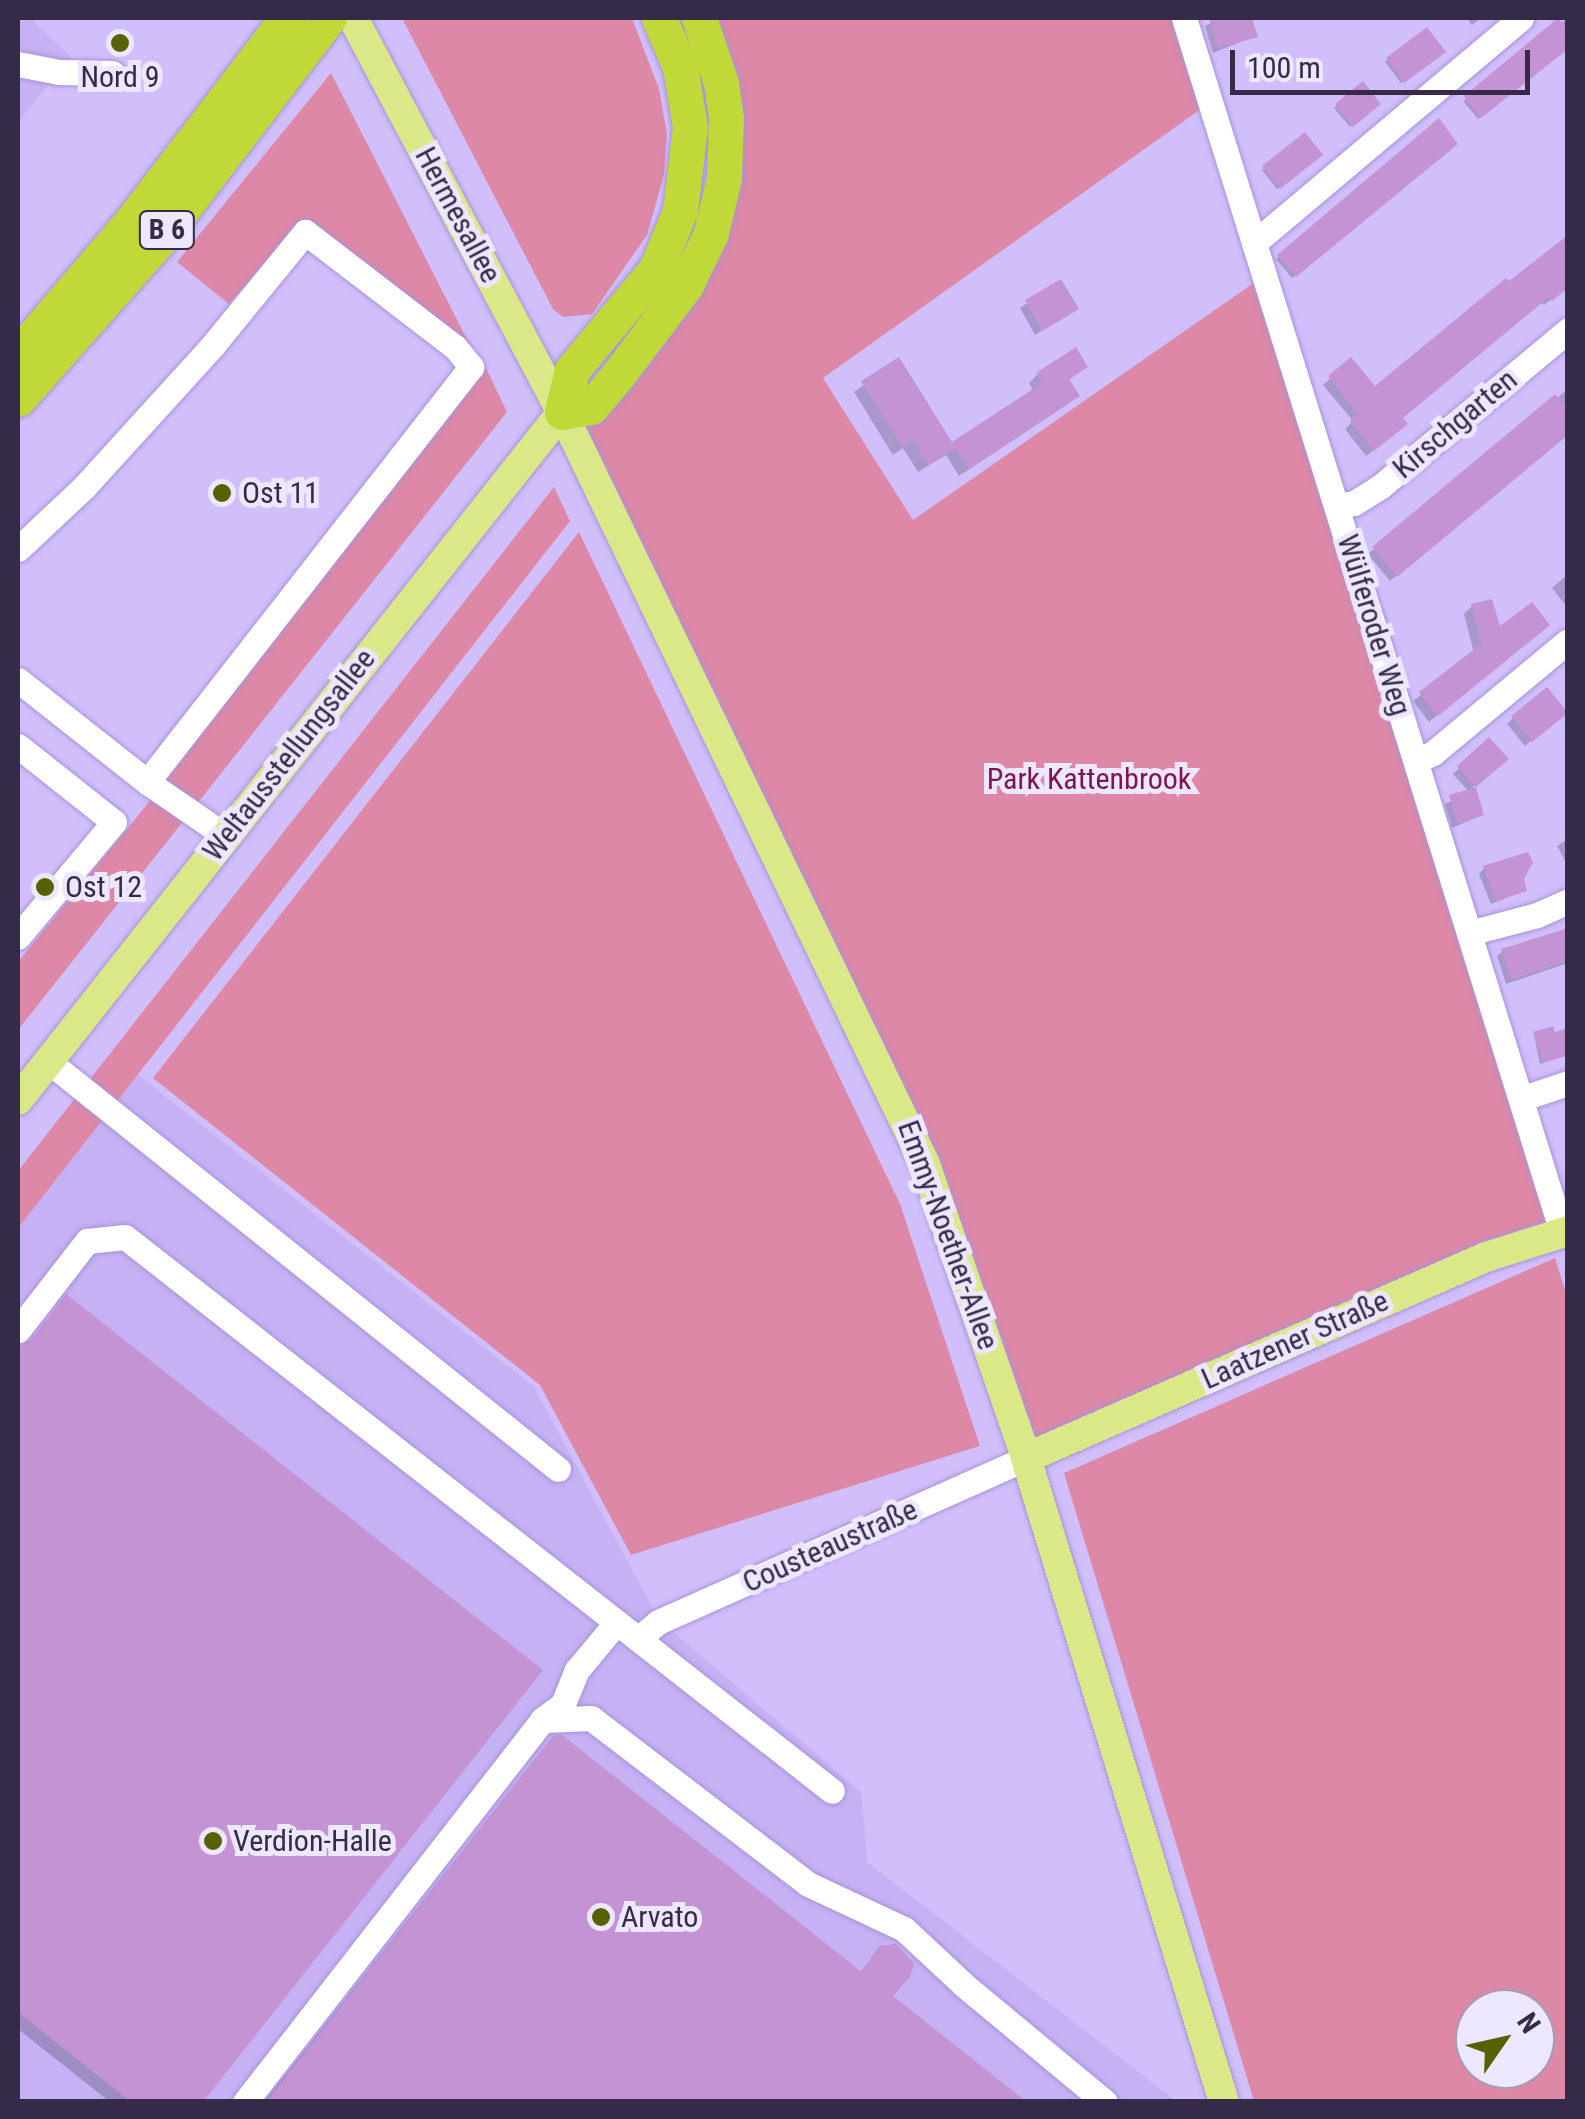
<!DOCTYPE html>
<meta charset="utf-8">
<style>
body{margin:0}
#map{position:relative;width:1585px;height:2119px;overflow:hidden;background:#d1bffc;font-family:"Roboto Condensed",sans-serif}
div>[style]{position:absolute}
.built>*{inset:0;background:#c5b1f3}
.green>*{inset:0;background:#dd88a6}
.shadow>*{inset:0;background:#0003}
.building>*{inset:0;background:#c493d4}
.roads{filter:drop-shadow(0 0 2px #a992db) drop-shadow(0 0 2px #a992db)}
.minor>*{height:25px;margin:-12.5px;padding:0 12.5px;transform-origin:12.5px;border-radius:12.5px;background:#fff}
.major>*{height:30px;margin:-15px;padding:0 15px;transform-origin:15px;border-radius:15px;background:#dae888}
.highway>*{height:35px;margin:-17.5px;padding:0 17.5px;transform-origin:17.5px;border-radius:17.5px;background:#c1d839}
.dots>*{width:28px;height:28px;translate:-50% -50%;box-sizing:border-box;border:5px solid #ede7ff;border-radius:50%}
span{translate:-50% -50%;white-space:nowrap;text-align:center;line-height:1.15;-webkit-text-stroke:10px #ede7ff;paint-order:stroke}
.shield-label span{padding:2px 8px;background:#ede7ff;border:2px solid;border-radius:8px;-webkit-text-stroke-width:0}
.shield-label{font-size:28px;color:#352b49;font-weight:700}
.poi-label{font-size:30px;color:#352b49}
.left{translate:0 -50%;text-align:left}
.street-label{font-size:30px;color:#352b49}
.park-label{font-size:30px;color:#821549}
.frame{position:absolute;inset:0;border:20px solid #352b49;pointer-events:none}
.north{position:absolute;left:1455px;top:1989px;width:100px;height:100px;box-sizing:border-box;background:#ede7ff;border:2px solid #a39cb6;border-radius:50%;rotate:56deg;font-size:28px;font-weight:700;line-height:40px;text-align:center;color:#352b49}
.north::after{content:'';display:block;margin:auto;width:35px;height:45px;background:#566202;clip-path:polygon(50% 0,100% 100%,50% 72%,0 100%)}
.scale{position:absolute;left:1230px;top:50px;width:300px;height:45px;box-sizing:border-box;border:5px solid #352b49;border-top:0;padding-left:12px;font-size:30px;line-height:35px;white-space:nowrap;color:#352b49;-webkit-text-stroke:8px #ede7ff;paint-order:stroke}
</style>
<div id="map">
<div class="built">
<i style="clip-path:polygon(30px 18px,71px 57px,18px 122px,18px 23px)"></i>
<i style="clip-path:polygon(123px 1063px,534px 1387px,659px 1620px,861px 1792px,867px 1862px,1176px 2101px,18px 2101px,18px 1197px)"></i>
</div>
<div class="green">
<i style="clip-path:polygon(402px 18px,632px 18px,659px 89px,667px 134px,664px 175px,647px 235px,592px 314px,563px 317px,553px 309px)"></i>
<i style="clip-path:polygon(699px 18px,1177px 18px,1205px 106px,823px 378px,913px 520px,1258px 280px,1562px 1232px,1026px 1458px,958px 1250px,562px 412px,591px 407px,718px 208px)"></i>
<i style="clip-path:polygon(331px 73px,474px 353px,301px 222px,229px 304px,177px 262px)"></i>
<i style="clip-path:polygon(486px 368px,507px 412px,18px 1030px,18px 962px,149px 802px)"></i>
<i style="clip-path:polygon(554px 487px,570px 521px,18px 1228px,18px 1171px)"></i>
<i style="clip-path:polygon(579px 532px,900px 1204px,980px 1446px,631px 1555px,540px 1385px,153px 1078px)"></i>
<i style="clip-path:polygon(evenodd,1555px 1258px,1568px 1300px,1567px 2101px,1254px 2101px,1064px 1473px,1555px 1258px,1535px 2009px,1535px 2069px,1475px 2069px,1475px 2009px,1535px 2009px)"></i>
</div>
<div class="shadow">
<i style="clip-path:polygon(1221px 18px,1250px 18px,1255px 36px,1213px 53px,1205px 26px)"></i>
<i style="clip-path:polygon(1467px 18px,1481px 18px,1472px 25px)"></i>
<i style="clip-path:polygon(1568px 18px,1568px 45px,1478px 119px,1463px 101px)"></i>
<i style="clip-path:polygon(1426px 30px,1442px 52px,1401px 83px,1385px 62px)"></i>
<i style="clip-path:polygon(1363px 85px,1378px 104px,1350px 127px,1334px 108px)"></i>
<i style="clip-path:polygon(1438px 122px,1455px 143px,1292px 278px,1276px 259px)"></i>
<i style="clip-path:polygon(1304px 135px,1320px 155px,1277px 189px,1262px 170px)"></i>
<i style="clip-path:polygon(1060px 282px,1076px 309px,1035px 335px,1020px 308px)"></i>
<i style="clip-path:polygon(1568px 287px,1544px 305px,1541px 302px,1400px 418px,1398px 431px,1366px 456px,1345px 429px,1353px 421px,1323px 385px,1351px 360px,1375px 390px)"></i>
<i style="clip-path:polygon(898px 361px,951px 446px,1034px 392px,1029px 383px,1037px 375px,1085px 367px,1068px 381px,1077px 396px,1068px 404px,959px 476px,946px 455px,918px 472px,903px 448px,893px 455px,854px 392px)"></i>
<i style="clip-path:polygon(1568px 389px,1568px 430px,1390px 581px,1368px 554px)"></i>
<i style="clip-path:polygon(1568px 574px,1568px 606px,1567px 607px,1552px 588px)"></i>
<i style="clip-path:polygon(1472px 606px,1506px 658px,1429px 722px,1413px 701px,1474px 653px,1464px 614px)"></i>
<i style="clip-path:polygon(1513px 718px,1559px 718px,1525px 746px,1507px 724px)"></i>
<i style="clip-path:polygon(1489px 741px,1505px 759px,1473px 787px,1482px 815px,1452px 828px,1445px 804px,1469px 792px,1453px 774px)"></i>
<i style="clip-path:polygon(1568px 839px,1568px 866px,1557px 846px)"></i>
<i style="clip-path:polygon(1484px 868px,1521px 879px,1524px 891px,1491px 904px,1479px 874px)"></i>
<i style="clip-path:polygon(1568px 931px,1568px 963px,1506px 984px,1497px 956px,1503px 951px)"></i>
<i style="clip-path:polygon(1534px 1035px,1553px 1035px,1568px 1055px,1540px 1064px)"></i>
<i style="clip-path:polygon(29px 1344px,200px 2102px,110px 2102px,18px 2029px,18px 1350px)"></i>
<i style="clip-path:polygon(544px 1748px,860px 1973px,875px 1954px,890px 1996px,1023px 2102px,264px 2102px)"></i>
</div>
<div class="building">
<i style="clip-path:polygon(1209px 18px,1252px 18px,1258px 37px,1218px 48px)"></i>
<i style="clip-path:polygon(1558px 18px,1568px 29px,1568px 49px,1481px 118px,1464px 96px)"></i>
<i style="clip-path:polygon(1427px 27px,1446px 52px,1404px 83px,1386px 58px)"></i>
<i style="clip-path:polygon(1363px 81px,1381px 104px,1353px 127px,1335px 104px)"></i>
<i style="clip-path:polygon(1439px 118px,1458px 144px,1296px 277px,1277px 255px)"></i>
<i style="clip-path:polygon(1305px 132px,1323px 155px,1280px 189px,1262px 166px)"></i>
<i style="clip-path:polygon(1568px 235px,1568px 288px,1552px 301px,1549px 297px,1403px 418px,1408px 424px,1374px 451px,1350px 421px,1358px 414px,1328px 376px,1351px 357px,1375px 386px,1506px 278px,1509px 281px)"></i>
<i style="clip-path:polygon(1061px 279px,1079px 309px,1042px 331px,1025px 300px)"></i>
<i style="clip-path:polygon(1076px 347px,1088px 367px,1069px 379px,1080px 396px,969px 469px,955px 448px,928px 465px,913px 441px,903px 448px,861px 381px,899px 357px,952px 442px,1042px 383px,1036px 373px)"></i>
<i style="clip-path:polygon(1555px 394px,1568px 409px,1568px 435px,1397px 577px,1372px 547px)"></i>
<i style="clip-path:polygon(1492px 599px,1500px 626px,1532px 602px,1550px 625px,1438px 716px,1419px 692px,1481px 644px,1471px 604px)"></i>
<i style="clip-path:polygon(1547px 687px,1568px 713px,1532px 742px,1511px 716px)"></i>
<i style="clip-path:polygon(1489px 737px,1509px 759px,1476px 787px,1457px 766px)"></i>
<i style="clip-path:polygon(1476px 787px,1484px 815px,1458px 824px,1449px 795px)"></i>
<i style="clip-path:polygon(1528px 852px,1533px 862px,1524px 879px,1527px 891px,1496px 901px,1483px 866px)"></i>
<i style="clip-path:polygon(1568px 928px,1568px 961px,1511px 980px,1501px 949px)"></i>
<i style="clip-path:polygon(1553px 1026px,1555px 1032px,1568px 1028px,1568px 1055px,1543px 1063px,1533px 1032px)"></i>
<i style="clip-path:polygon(66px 1294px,543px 1670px,203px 2102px,131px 2102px,18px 2012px,18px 1347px,31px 1340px)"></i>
<i style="clip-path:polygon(562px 1735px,862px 1972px,879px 1946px,896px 1944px,914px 1964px,910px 1977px,893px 1996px,1027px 2102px,266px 2102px,553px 1736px)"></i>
</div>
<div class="roads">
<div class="minor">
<i style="left:1184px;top:18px;width:1271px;rotate:72.71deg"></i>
<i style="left:18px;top:64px;width:42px;rotate:11deg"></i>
<i style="left:59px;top:72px;width:53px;rotate:1.1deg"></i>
<i style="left:1254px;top:243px;width:349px;rotate:-40.1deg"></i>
<i style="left:1337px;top:506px;width:17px;rotate:-10deg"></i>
<i style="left:1354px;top:503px;width:32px;rotate:-32deg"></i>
<i style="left:1381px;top:486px;width:244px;rotate:-39.8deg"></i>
<i style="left:18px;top:549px;width:91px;rotate:-43.2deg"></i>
<i style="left:84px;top:487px;width:192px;rotate:-47.7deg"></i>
<i style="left:213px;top:345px;width:146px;rotate:-50.8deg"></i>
<i style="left:305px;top:232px;width:189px;rotate:37.5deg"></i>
<i style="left:455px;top:347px;width:26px;rotate:51deg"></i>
<i style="left:471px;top:367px;width:526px;rotate:127.98deg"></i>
<i style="left:18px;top:680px;width:164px;rotate:38.3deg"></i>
<i style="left:147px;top:782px;width:96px;rotate:34.4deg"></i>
<i style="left:18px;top:746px;width:122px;rotate:38.4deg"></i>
<i style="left:114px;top:822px;width:150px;rotate:129.9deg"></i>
<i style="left:1416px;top:761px;width:19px;rotate:-25deg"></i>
<i style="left:1433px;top:753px;width:175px;rotate:-39.7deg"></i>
<i style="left:1469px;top:933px;width:70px;rotate:-14.8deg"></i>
<i style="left:1537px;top:915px;width:34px;rotate:-24deg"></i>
<i style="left:48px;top:1061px;width:653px;rotate:38.66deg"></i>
<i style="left:1523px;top:1098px;width:47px;rotate:-18.4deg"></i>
<i style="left:18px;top:1330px;width:113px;rotate:-52.2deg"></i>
<i style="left:87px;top:1241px;width:38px;rotate:-6deg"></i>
<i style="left:125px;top:1237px;width:898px;rotate:38.08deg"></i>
<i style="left:638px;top:1639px;width:26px;rotate:-40deg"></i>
<i style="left:658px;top:1622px;width:403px;rotate:-24deg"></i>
<i style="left:542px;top:1720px;width:26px;rotate:-37deg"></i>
<i style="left:563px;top:1704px;width:37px;rotate:-68deg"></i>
<i style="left:577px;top:1670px;width:62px;rotate:-50.2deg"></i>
<i style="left:245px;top:2102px;width:484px;rotate:-52.1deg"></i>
<i style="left:542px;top:1720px;width:49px;rotate:-2.3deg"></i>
<i style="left:591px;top:1718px;width:273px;rotate:37.4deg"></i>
<i style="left:808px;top:1884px;width:106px;rotate:25.1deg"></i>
<i style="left:904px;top:1929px;width:82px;rotate:43deg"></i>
<i style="left:964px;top:1985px;width:183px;rotate:39.7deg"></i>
</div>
<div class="major">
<i style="left:353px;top:18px;width:446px;rotate:62.1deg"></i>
<i style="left:562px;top:412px;width:835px;rotate:64.23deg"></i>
<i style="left:925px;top:1164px;width:311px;rotate:71deg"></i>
<i style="left:1026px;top:1458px;width:674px;rotate:72.91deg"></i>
<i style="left:18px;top:1100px;width:877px;rotate:-51.67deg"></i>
<i style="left:1026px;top:1458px;width:502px;rotate:-23.6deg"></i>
<i style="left:1486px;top:1257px;width:86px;rotate:-17.6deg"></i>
</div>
<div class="highway">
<i style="left:659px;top:18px;width:53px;rotate:66.8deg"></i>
<i style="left:680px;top:67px;width:61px;rotate:80.5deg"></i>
<i style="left:690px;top:127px;width:85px;rotate:96.8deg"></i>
<i style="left:680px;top:211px;width:63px;rotate:112.5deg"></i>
<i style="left:656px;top:269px;width:131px;rotate:129.7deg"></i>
<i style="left:572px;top:370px;width:43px;rotate:103.4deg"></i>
<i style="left:562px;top:412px;width:29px;rotate:-10deg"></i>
<i style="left:591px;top:407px;width:42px;rotate:-49.8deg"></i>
<i style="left:618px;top:375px;width:113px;rotate:-52.9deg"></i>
<i style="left:686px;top:285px;width:58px;rotate:-64.3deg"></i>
<i style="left:711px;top:233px;width:57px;rotate:-76.7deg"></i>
<i style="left:724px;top:178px;width:60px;rotate:-88.1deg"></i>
<i style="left:726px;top:118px;width:35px;rotate:-98deg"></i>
<i style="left:721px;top:83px;width:69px;rotate:-108.7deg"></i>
<i style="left:18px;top:354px;width:179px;rotate:-49.5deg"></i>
<i style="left:134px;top:218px;width:252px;rotate:-52.6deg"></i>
<i style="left:18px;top:399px;width:213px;rotate:-48.4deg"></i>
<i style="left:159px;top:240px;width:280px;rotate:-52.6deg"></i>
</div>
</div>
<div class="dots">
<i style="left:120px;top:43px;background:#566202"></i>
<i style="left:222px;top:493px;background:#566202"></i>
<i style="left:45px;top:887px;background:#566202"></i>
<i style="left:213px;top:1841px;background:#566202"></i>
<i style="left:601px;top:1917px;background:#566202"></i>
</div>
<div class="shield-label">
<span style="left:167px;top:230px">B 6</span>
</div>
<div class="poi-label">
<span style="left:120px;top:77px">Nord 9</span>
<span class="left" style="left:242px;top:493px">Ost 11</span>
<span class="left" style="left:65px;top:887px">Ost 12</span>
<span class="left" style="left:233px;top:1841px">Verdion-Halle</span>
<span class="left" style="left:621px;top:1917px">Arvato</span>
</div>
<div class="street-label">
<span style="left:458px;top:215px;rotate:62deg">Hermesallee</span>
<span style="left:1455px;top:424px;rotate:-40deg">Kirschgarten</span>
<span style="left:1374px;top:625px;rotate:73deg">Wülferoder Weg</span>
<span style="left:289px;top:755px;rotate:-52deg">Weltausstellungsallee</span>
<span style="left:948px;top:1235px;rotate:70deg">Emmy-Noether-Allee</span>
<span style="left:1295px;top:1340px;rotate:-24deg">Laatzener Straße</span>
<span style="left:830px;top:1546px;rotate:-24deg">Cousteaustraße</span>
</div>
<div class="park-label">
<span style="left:1089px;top:779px">Park Kattenbrook</span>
</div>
<div class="frame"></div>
<div class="north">N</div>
<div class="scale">100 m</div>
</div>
